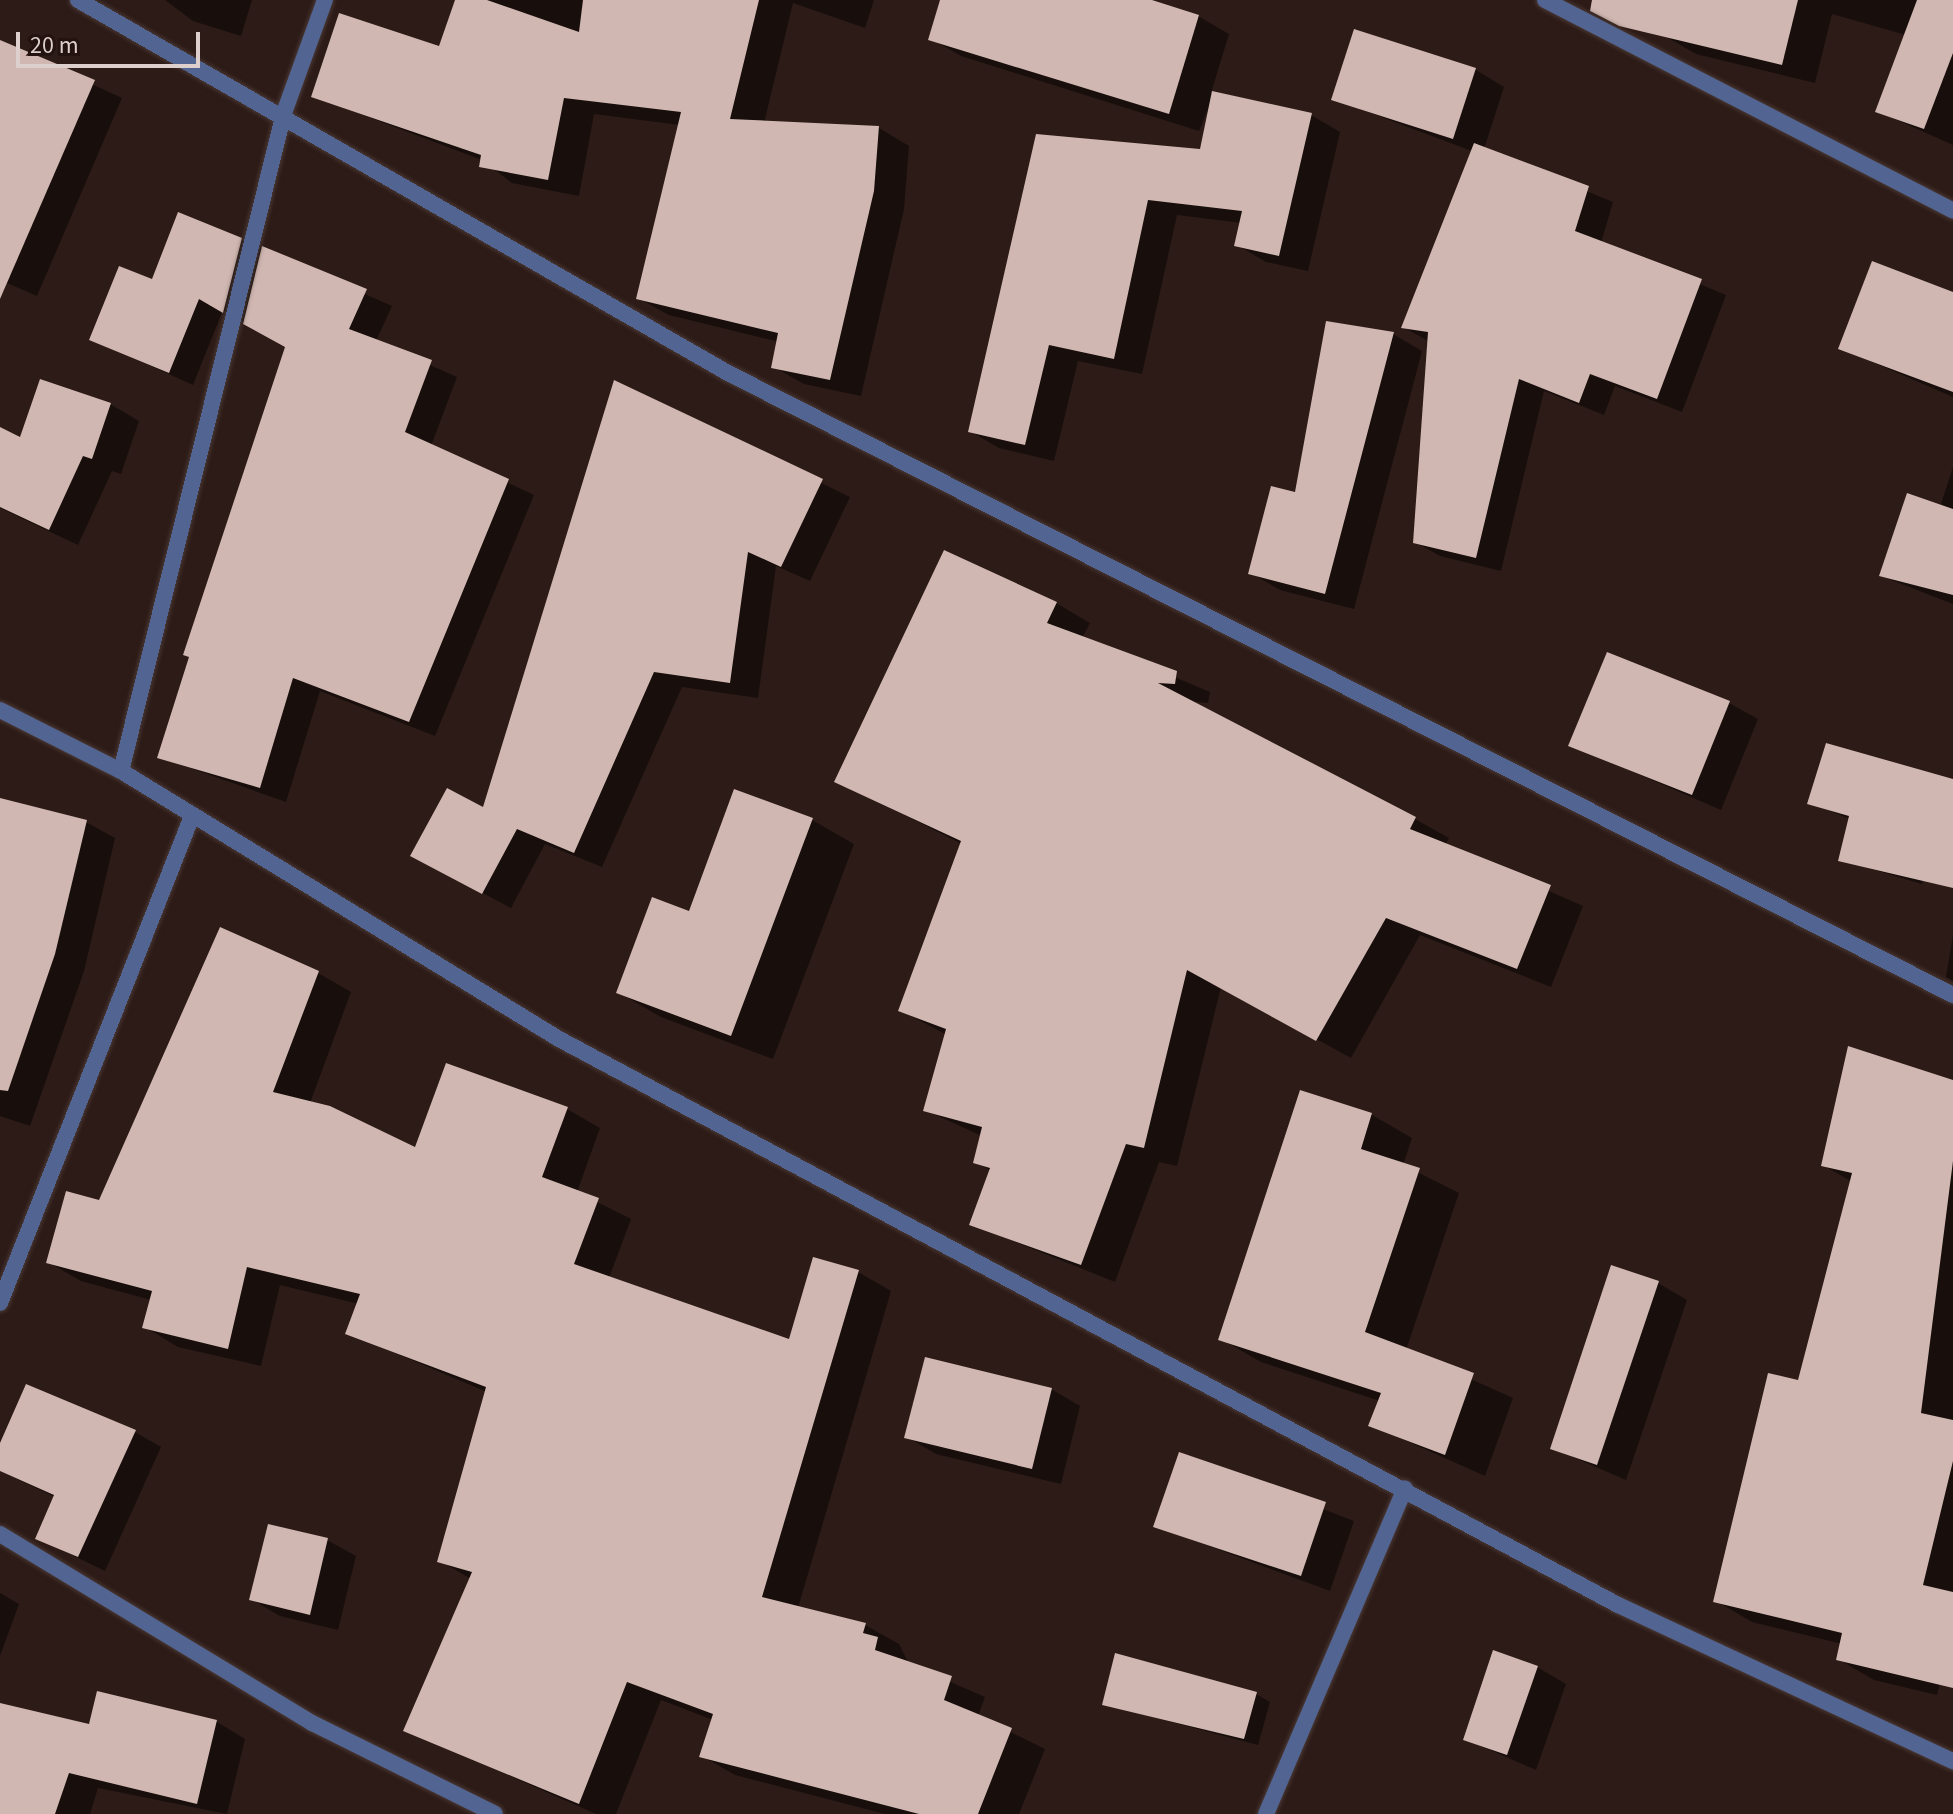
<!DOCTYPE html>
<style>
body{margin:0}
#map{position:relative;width:1953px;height:1814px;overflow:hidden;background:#2d1b17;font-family:"Source Sans 3",sans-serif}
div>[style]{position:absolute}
.shadow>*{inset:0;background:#0007}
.building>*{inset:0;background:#d0b7b1}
.roads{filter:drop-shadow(0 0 2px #493834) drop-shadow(0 0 2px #493834)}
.minor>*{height:16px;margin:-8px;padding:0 8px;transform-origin:8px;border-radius:8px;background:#526491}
span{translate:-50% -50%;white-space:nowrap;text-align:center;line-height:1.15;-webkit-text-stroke:8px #23120e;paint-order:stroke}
.scale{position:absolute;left:16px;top:32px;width:184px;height:36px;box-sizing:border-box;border:4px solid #dccfcc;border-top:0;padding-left:10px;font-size:24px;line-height:28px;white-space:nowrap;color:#dccfcc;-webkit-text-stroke:6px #23120e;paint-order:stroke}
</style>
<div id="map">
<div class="shadow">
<i style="clip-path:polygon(165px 0,252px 0,241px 36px,193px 21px)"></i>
<i style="clip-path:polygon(457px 0,874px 0,865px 28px,793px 3px,764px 123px,879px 128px,909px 146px,904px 209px,861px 396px,804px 384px,774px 367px,779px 342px,669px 315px,638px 298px,680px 125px,594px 114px,579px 196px,512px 183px,482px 160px,313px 96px,440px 49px)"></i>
<i style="clip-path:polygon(943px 0,1146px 0,1198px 16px,1229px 34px,1211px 93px,1311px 115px,1340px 132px,1308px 271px,1266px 262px,1237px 245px,1242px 223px,1177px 215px,1142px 374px,1078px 361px,1054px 461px,999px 448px,970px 431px,1038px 136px,1202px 151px,1212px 99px,1199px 131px,961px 56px,931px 39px)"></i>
<i style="clip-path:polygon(1671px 0,1953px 0,1953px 145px,1877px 111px,1906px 35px,1832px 14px,1815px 83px,1696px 54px,1663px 35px)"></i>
<i style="clip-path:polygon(1355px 32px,1476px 70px,1504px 87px,1484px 149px,1613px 202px,1601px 243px,1726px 295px,1682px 412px,1615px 386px,1604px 415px,1544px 391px,1501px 571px,1440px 556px,1415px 542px,1428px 341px,1403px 327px,1472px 151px,1333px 99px)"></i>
<i style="clip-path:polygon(0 42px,122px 98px,37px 296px,0 280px)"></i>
<i style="clip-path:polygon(241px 239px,392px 306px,376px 341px,457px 377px,431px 446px,534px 495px,435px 736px,320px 691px,286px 802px,159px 757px,287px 347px,223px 310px,193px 385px,91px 339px,153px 282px)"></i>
<i style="clip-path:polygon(1953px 294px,1953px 397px,1840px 348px)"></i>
<i style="clip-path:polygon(1393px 334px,1422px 351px,1354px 609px,1280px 590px,1251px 573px)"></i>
<i style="clip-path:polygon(615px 383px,850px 497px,810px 581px,776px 566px,758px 698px,682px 687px,602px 867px,545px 844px,511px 908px,441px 871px,484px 810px)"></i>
<i style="clip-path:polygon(110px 404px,139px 421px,121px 474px,112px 471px,78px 545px,0 508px,0 454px)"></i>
<i style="clip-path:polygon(1953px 467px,1953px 604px,1881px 576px,1940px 507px)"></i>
<i style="clip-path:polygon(1056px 603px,1090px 623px,1082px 638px,1210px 692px,1208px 703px,1188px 701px,1415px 819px,1449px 838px,1445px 845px,1583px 906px,1551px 987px,1420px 935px,1351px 1058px,1221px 987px,1177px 1166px,1159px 1162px,1115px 1282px,971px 1224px,991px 1171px,976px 1162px,982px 1136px,925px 1110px,947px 1035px,900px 1010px,962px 844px,837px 781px)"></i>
<i style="clip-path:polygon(1729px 703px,1758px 719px,1721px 810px,1571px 745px)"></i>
<i style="clip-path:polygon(1950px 785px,1922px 884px,1841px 860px,1850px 819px,1810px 803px)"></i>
<i style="clip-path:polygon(0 800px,86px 822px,115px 838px,84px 971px,30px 1126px,0 1116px)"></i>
<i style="clip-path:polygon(812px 820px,854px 844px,773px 1059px,661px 1017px,618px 992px,690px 914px)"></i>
<i style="clip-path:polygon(1953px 935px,1953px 981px,1946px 977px)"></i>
<i style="clip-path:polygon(318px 973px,351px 992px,310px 1103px,416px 1149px,567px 1109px,600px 1128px,577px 1192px,631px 1219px,609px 1278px,791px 1342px,858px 1272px,891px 1291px,798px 1608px,865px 1625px,899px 1644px,909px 1664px,985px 1697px,978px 1716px,1045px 1749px,1019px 1814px,885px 1814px,735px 1775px,702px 1756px,713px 1720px,661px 1700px,616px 1814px,596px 1814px,406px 1730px,471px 1579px,440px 1561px,487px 1392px,348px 1333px,359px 1304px,280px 1285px,261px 1366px,178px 1347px,145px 1327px,151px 1300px,81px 1281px,48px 1262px)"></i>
<i style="clip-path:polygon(1953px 1082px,1953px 1630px,1937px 1695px,1874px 1680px,1838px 1659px,1842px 1644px,1752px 1622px,1716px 1601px,1799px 1382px,1852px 1182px,1823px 1165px)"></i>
<i style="clip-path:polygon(1302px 1092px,1372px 1115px,1412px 1138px,1403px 1165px,1459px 1193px,1406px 1350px,1513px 1398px,1485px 1476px,1371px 1425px,1380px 1401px,1261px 1362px,1221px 1339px)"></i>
<i style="clip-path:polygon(1658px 1283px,1687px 1300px,1626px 1480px,1552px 1448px)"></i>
<i style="clip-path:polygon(1051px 1389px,1080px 1406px,1061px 1484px,936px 1454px,907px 1437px)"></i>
<i style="clip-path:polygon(135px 1432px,161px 1447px,105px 1571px,37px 1538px,55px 1497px,0 1471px,0 1448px)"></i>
<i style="clip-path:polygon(1180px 1454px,1354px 1521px,1330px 1591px,1155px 1526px)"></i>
<i style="clip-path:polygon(327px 1540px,356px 1556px,338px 1630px,280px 1616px,251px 1599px)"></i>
<i style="clip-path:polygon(0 1593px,19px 1604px,0 1656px)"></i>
<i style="clip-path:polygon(1537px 1667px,1566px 1684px,1536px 1770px,1465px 1739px)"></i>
<i style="clip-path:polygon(98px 1694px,217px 1722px,245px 1739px,227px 1814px,98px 1788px,90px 1814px,0 1814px,0 1705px,90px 1726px)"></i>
<i style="clip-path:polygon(1256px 1694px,1270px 1702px,1258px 1745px,1104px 1704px)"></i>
</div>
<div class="building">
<i style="clip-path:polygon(455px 0,487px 0,579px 32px,583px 0,759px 0,730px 119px,879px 126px,874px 191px,830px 380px,771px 368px,778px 333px,636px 299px,681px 112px,564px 98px,548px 180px,479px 167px,481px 155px,311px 97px,339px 13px,439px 46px)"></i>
<i style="clip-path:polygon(940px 0,1152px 0,1199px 15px,1169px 114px,928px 40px)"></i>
<i style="clip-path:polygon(1592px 0,1798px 0,1782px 65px,1619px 26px,1590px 11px)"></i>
<i style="clip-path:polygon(1917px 0,1953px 0,1953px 53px,1924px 129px,1875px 112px)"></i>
<i style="clip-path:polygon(1354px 29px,1476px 68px,1453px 139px,1331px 100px)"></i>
<i style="clip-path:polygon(0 40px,95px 80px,0 299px)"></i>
<i style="clip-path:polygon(1212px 91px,1312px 113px,1279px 256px,1234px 246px,1242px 211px,1148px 200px,1114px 359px,1049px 345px,1025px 445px,968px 432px,1036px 134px,1200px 149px)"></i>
<i style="clip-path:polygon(1474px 143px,1589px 186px,1575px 231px,1702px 279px,1657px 399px,1590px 374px,1579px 403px,1519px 379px,1476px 558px,1413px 543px,1428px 332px,1401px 328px)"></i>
<i style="clip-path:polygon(178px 212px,242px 238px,223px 313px,199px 299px,169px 373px,89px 340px,119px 266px,152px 279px)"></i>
<i style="clip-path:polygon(262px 246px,367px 289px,349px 329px,432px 360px,405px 432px,509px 479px,409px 722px,293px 678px,260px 788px,157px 758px,189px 657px,183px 655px,285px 347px,243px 324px)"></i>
<i style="clip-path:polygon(1872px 261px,1953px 292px,1953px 392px,1838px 349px)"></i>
<i style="clip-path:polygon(1326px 321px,1394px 332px,1325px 594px,1248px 574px,1271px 486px,1295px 492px)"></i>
<i style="clip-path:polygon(40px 379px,111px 403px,92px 459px,83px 456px,49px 530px,0 507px,0 427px,20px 437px)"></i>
<i style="clip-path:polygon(614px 380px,823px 479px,781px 567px,748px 552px,730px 683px,654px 672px,574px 853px,517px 829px,482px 894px,410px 856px,447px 788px,483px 807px)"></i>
<i style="clip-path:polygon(1907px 493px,1953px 509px,1953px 595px,1879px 576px)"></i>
<i style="clip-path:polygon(944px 550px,1057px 602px,1047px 623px,1177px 671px,1175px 684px,1158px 683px,1416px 817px,1410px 829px,1551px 885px,1517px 969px,1386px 918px,1316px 1041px,1187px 970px,1144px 1148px,1126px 1144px,1081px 1265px,969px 1225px,990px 1168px,973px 1163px,982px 1127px,923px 1111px,946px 1029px,898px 1011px,961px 841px,834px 782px)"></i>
<i style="clip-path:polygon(1607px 652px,1730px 701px,1692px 795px,1568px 746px)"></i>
<i style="clip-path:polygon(1826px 743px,1953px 779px,1953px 888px,1838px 861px,1849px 816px,1807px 804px)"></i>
<i style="clip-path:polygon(734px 789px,813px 818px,731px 1036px,616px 993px,652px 897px,689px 911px)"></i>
<i style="clip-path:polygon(0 798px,87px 820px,55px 954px,8px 1091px,0 1090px)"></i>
<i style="clip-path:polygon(220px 927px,319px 971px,273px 1092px,330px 1106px,415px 1147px,446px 1063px,568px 1107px,542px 1177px,599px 1198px,574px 1264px,789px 1339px,813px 1257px,859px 1270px,762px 1597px,866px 1623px,863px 1633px,878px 1637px,875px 1650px,952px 1676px,944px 1700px,1012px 1728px,978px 1814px,919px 1814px,699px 1757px,713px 1714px,627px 1682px,579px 1804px,403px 1731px,472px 1572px,437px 1562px,486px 1387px,345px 1334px,360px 1294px,247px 1267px,228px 1349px,142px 1328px,152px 1291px,46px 1263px,66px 1191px,99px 1200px)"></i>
<i style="clip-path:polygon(1848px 1046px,1953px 1080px,1953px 1161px,1921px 1413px,1953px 1420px,1953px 1461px,1923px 1585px,1953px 1592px,1953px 1688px,1836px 1660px,1842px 1633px,1713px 1602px,1768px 1373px,1798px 1380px,1852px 1173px,1821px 1166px)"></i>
<i style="clip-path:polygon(1300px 1090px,1372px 1113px,1361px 1149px,1420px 1168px,1365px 1332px,1474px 1373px,1445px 1455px,1368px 1426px,1381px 1393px,1218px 1340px)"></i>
<i style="clip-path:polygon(1611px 1265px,1659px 1281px,1597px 1465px,1550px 1449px)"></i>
<i style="clip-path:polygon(925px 1357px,1052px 1388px,1032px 1469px,904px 1438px)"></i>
<i style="clip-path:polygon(26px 1384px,136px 1430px,78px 1557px,35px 1539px,54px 1495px,0 1471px,0 1443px)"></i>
<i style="clip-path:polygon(1179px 1452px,1326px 1502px,1301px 1576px,1153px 1527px)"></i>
<i style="clip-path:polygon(268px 1524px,328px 1538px,310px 1615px,249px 1600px)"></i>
<i style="clip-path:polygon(1493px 1650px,1538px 1666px,1507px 1755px,1463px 1740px)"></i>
<i style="clip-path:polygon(1115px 1653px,1257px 1692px,1244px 1739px,1102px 1705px)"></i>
<i style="clip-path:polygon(97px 1691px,217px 1720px,197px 1804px,69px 1773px,55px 1814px,0 1814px,0 1703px,89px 1724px)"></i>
</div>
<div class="roads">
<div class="minor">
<i style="left:78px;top:0;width:749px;rotate:29.85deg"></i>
<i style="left:728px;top:373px;width:1374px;rotate:26.92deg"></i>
<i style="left:1545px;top:0;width:459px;rotate:27.3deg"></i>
<i style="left:0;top:710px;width:136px;rotate:26.8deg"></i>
<i style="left:121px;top:771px;width:513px;rotate:31.46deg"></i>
<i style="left:559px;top:1039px;width:1201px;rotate:28.12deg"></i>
<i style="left:1618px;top:1605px;width:370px;rotate:25deg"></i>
<i style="left:121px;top:771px;width:678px;rotate:-76.09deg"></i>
<i style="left:284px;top:113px;width:120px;rotate:-70.1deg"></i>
<i style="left:0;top:1303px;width:523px;rotate:-68.48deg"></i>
<i style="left:0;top:1534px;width:365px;rotate:31.2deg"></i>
<i style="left:312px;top:1723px;width:204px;rotate:26.4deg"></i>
<i style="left:1266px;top:1814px;width:354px;rotate:-66.9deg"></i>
</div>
</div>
<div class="scale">20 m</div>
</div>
